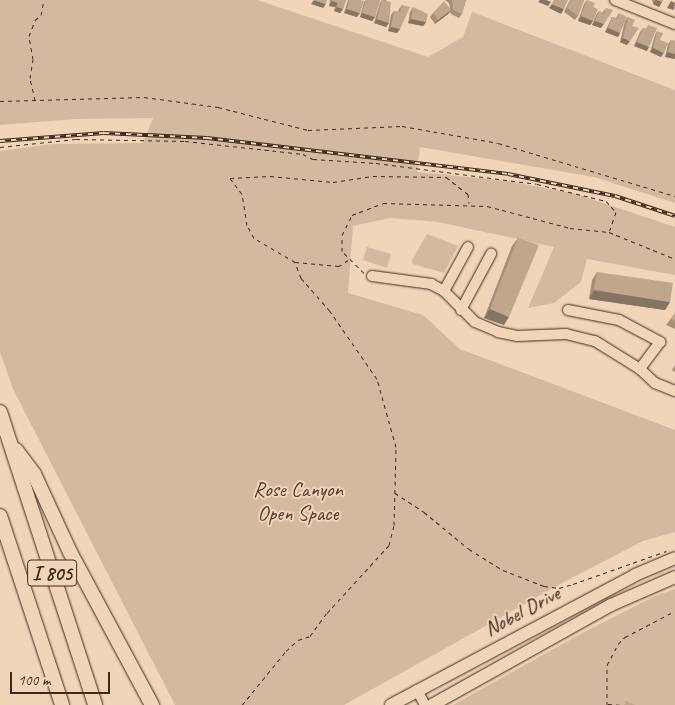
<!DOCTYPE html>
<style>
body{margin:0}
#map{position:relative;width:675px;height:705px;overflow:hidden;background:#f1d5b8;font-family:Caveat,sans-serif}
div>[style]{position:absolute}
.green>*{inset:0;background:#d3b99f}
.path>*{height:1px;margin-top:-0.5px;transform-origin:0;background:repeating-linear-gradient(90deg,#3b2a1e 0 4px,transparent 0 8px)}
.roads{filter:drop-shadow(0 0 1px #3b2a1e) drop-shadow(0 0 1px #3b2a1e)}
.minor>*{height:10px;margin:-5px;padding:0 5px;transform-origin:5px;border-radius:5px;background:#f1d5b8}
.major>*{height:12px;margin:-6px;padding:0 6px;transform-origin:6px;border-radius:6px;background:#f1d5b8}
.highway>*{height:14px;margin:-7px;padding:0 7px;transform-origin:7px;border-radius:7px;background:#f1d5b8}
.rail>*{height:4px;margin-top:-2px;transform-origin:0;background:repeating-linear-gradient(90deg,#f1d5b8 0 5.5px,#3b2a1e 0 11px);box-sizing:border-box;border-block:1px solid #3b2a1e}
.wall>*{inset:0;background:#a48f79}
.shaded-wall>*{inset:0;background:#867463}
.building>*{inset:0;background:#bfa68d}
span{translate:-50% -50%;white-space:nowrap;text-align:center;line-height:1.15;-webkit-text-stroke:4px #f1d5b8;paint-order:stroke}
.shield-label span{padding:1px 4px;background:#f1d5b8;border:1px solid;border-radius:4px;-webkit-text-stroke-width:0}
.shield-label{font-size:20px;color:#3b2a1e;font-weight:700}
.park-label{font-size:21px;color:#523f31}
.street-label{font-size:21px;color:#3b2a1e}
.scale{position:absolute;left:10px;top:672px;width:100px;height:22px;box-sizing:border-box;border:2px solid #3b2a1e;border-top:0;padding-left:6px;font-size:15px;line-height:18px;white-space:nowrap;color:#3b2a1e;-webkit-text-stroke:4px #f1d5b8;paint-order:stroke}
</style>
<div id="map">
<div class="green">
<i style="clip-path:polygon(0 0,257px 0,428px 57px,463px 37px,472px 12px,675px 90px,675px 203px,594px 177px,420px 147px,417px 172px,509px 181px,576px 194px,675px 227px,675px 275px,587px 259px,581px 282px,554px 303px,528px 308px,554px 247px,438px 222px,390px 218px,353px 226px,348px 293px,423px 315px,460px 349px,675px 430px,675px 532px,643px 541px,564px 582px,344px 705px,175px 705px,13px 389px,0 352px,0 151px,52px 144px,143px 143px,153px 118px,75px 119px,0 125px)"></i>
<i style="clip-path:polygon(427px 234px,458px 246px,444px 273px,413px 264px,412px 260px)"></i>
<i style="clip-path:polygon(367px 247px,391px 254px,387px 268px,363px 260px)"></i>
<i style="clip-path:polygon(675px 589px,675px 705px,453px 705px,584px 632px,655px 596px)"></i>
</div>
<div class="path">
<i style="left:35px;top:100px;width:23px;rotate:-103deg"></i>
<i style="left:30px;top:78px;width:19px;rotate:-81deg"></i>
<i style="left:33px;top:59px;width:23px;rotate:-100deg"></i>
<i style="left:29px;top:36px;width:17px;rotate:-69deg"></i>
<i style="left:35px;top:20px;width:8px;rotate:-40deg"></i>
<i style="left:41px;top:15px;width:15px;rotate:-79deg"></i>
<i style="left:0;top:101px;width:144px;rotate:-1.6deg"></i>
<i style="left:144px;top:97px;width:75px;rotate:7.7deg"></i>
<i style="left:218px;top:107px;width:93px;rotate:14.3deg"></i>
<i style="left:308px;top:130px;width:94px;rotate:-2.4deg"></i>
<i style="left:402px;top:126px;width:97px;rotate:10deg"></i>
<i style="left:498px;top:143px;width:185px;rotate:16.7deg"></i>
<i style="left:0;top:147px;width:76px;rotate:-6deg"></i>
<i style="left:76px;top:139px;width:109px;rotate:1.1deg"></i>
<i style="left:185px;top:141px;width:119px;rotate:6.3deg"></i>
<i style="left:303px;top:154px;width:11px;rotate:27deg"></i>
<i style="left:313px;top:159px;width:63px;rotate:3.6deg"></i>
<i style="left:376px;top:163px;width:162px;rotate:7.4deg"></i>
<i style="left:537px;top:184px;width:71px;rotate:13.8deg"></i>
<i style="left:606px;top:201px;width:15px;rotate:48deg"></i>
<i style="left:616px;top:212px;width:21px;rotate:109deg"></i>
<i style="left:348px;top:260px;width:11px;rotate:146deg"></i>
<i style="left:339px;top:266px;width:44px;rotate:-174.8deg"></i>
<i style="left:295px;top:262px;width:48px;rotate:-149.7deg"></i>
<i style="left:254px;top:238px;width:15px;rotate:-118deg"></i>
<i style="left:247px;top:225px;width:31px;rotate:-99deg"></i>
<i style="left:242px;top:194px;width:20px;rotate:-127deg"></i>
<i style="left:230px;top:178px;width:40px;rotate:-2.9deg"></i>
<i style="left:270px;top:176px;width:63px;rotate:5.4deg"></i>
<i style="left:333px;top:182px;width:40px;rotate:-8.5deg"></i>
<i style="left:373px;top:176px;width:73px;rotate:0.8deg"></i>
<i style="left:446px;top:177px;width:28px;rotate:38deg"></i>
<i style="left:468px;top:194px;width:9px;rotate:84deg"></i>
<i style="left:364px;top:273px;width:31px;rotate:-135deg"></i>
<i style="left:342px;top:251px;width:16px;rotate:-90deg"></i>
<i style="left:342px;top:235px;width:22px;rotate:-63deg"></i>
<i style="left:352px;top:215px;width:33px;rotate:-21deg"></i>
<i style="left:383px;top:203px;width:104px;rotate:1.7deg"></i>
<i style="left:487px;top:206px;width:86px;rotate:14.8deg"></i>
<i style="left:570px;top:228px;width:39px;rotate:6deg"></i>
<i style="left:609px;top:232px;width:71px;rotate:22.2deg"></i>
<i style="left:395px;top:493px;width:35px;rotate:33deg"></i>
<i style="left:424px;top:512px;width:58px;rotate:39.4deg"></i>
<i style="left:469px;top:549px;width:40px;rotate:32deg"></i>
<i style="left:503px;top:570px;width:44px;rotate:21.3deg"></i>
<i style="left:544px;top:586px;width:15px;rotate:8deg"></i>
<i style="left:559px;top:588px;width:15px;rotate:-16deg"></i>
<i style="left:573px;top:584px;width:99px;rotate:-19.5deg"></i>
<i style="left:608px;top:704px;width:16px;rotate:4deg"></i>
<i style="left:242px;top:705px;width:70px;rotate:-50.8deg"></i>
<i style="left:286px;top:651px;width:16px;rotate:-43deg"></i>
<i style="left:298px;top:640px;width:13px;rotate:-18deg"></i>
<i style="left:310px;top:636px;width:29px;rotate:-54deg"></i>
<i style="left:327px;top:613px;width:92px;rotate:-47.6deg"></i>
<i style="left:389px;top:545px;width:21px;rotate:-76deg"></i>
<i style="left:394px;top:525px;width:78px;rotate:-88.5deg"></i>
<i style="left:396px;top:447px;width:71px;rotate:-105.6deg"></i>
<i style="left:377px;top:379px;width:83px;rotate:-124.7deg"></i>
<i style="left:330px;top:311px;width:44px;rotate:-131.3deg"></i>
<i style="left:301px;top:278px;width:17px;rotate:-111deg"></i>
<i style="left:607px;top:705px;width:40px;rotate:-90deg"></i>
<i style="left:607px;top:665px;width:24px;rotate:-62deg"></i>
<i style="left:618px;top:644px;width:10px;rotate:-45deg"></i>
<i style="left:625px;top:637px;width:56px;rotate:-27.5deg"></i>
</div>
<div class="roads">
<div class="minor">
<i style="left:615px;top:0;width:65px;rotate:21.8deg"></i>
<i style="left:372px;top:276px;width:60px;rotate:7.7deg"></i>
<i style="left:431px;top:284px;width:15px;rotate:28deg"></i>
<i style="left:444px;top:291px;width:44px;rotate:45deg"></i>
<i style="left:475px;top:322px;width:25px;rotate:23deg"></i>
<i style="left:498px;top:332px;width:19px;rotate:12deg"></i>
<i style="left:517px;top:336px;width:49px;rotate:-2.3deg"></i>
<i style="left:566px;top:334px;width:30px;rotate:14deg"></i>
<i style="left:595px;top:341px;width:53px;rotate:31.9deg"></i>
<i style="left:640px;top:369px;width:21px;rotate:43deg"></i>
<i style="left:655px;top:383px;width:22px;rotate:22deg"></i>
<i style="left:444px;top:291px;width:50px;rotate:-61.4deg"></i>
<i style="left:461px;top:310px;width:64px;rotate:-61.8deg"></i>
<i style="left:568px;top:310px;width:52px;rotate:11.1deg"></i>
<i style="left:619px;top:320px;width:47px;rotate:28.2deg"></i>
<i style="left:660px;top:342px;width:34px;rotate:127deg"></i>
<i style="left:417px;top:690px;width:17px;rotate:62deg"></i>
</div>
<div class="major">
<i style="left:391px;top:705px;width:276px;rotate:-28deg"></i>
<i style="left:635px;top:575px;width:43px;rotate:-23deg"></i>
<i style="left:432px;top:705px;width:205px;rotate:-29.2deg"></i>
<i style="left:611px;top:605px;width:70px;rotate:-23.6deg"></i>
</div>
<div class="highway">
<i style="left:0;top:412px;width:308px;rotate:72deg"></i>
<i style="left:16px;top:450px;width:30px;rotate:53deg"></i>
<i style="left:34px;top:474px;width:86px;rotate:65.2deg"></i>
<i style="left:70px;top:552px;width:174px;rotate:61.8deg"></i>
<i style="left:0;top:516px;width:199px;rotate:71.8deg"></i>
</div>
</div>
<div class="rail">
<i style="left:0;top:141px;width:104px;rotate:-4.4deg"></i>
<i style="left:104px;top:133px;width:103px;rotate:2.8deg"></i>
<i style="left:207px;top:138px;width:303px;rotate:6.8deg"></i>
<i style="left:508px;top:174px;width:109px;rotate:11.6deg"></i>
<i style="left:615px;top:196px;width:63px;rotate:18.4deg"></i>
</div>
<div class="wall">
<i style="clip-path:polygon(330px 0,346px 0,343px 9px,340px 13px,334px 11px,335px 7px,329px 6px)"></i>
<i style="clip-path:polygon(348px 0,360px 0,357px 17px,344px 13px)"></i>
<i style="clip-path:polygon(366px 0,380px 0,375px 17px,372px 21px,360px 17px,364px 2px)"></i>
<i style="clip-path:polygon(382px 0,386px 0,389px 23px,386px 27px,374px 23px,380px 3px)"></i>
<i style="clip-path:polygon(445px 0,466px 0,462px 14px,459px 18px,451px 14px,450px 12px,448px 14px,435px 24px,430px 17px,433px 13px,450px 8px,449px 3px)"></i>
<i style="clip-path:polygon(570px 0,584px 0,578px 16px,575px 20px,564px 12px)"></i>
<i style="clip-path:polygon(587px 0,593px 7px,593px 21px,590px 25px,578px 21px,584px 4px)"></i>
<i style="clip-path:polygon(652px 0,663px 0,662px 2px,659px 7px,653px 4px)"></i>
<i style="clip-path:polygon(402px 5px,400px 29px,397px 33px,388px 31px,391px 15px,394px 11px,398px 12px,399px 9px)"></i>
<i style="clip-path:polygon(413px 7px,426px 22px,423px 26px,408px 23px,410px 12px)"></i>
<i style="clip-path:polygon(606px 8px,601px 28px,592px 25px,596px 15px,599px 11px,602px 13px)"></i>
<i style="clip-path:polygon(619px 13px,620px 33px,618px 37px,605px 32px,610px 21px,612px 17px,616px 18px)"></i>
<i style="clip-path:polygon(628px 17px,632px 26px,627px 45px,620px 42px,625px 21px)"></i>
<i style="clip-path:polygon(648px 25px,647px 51px,634px 46px,640px 32px,643px 28px,646px 29px)"></i>
<i style="clip-path:polygon(657px 31px,660px 40px,661px 57px,650px 52px,655px 35px)"></i>
<i style="clip-path:polygon(671px 40px,675px 41px,675px 59px,665px 57px,668px 44px)"></i>
<i style="clip-path:polygon(518px 238px,504px 325px,484px 318px,512px 246px)"></i>
<i style="clip-path:polygon(597px 272px,670px 302px,665px 310px,589px 299px,592px 280px)"></i>
<i style="clip-path:polygon(675px 313px,675px 329px,666px 325px)"></i>
<i style="clip-path:polygon(675px 365px,675px 372px,672px 370px)"></i>
</div>
<div class="shaded-wall">
<i style="clip-path:polygon(314px 0,326px 4px,323px 8px,311px 4px)"></i>
<i style="clip-path:polygon(540px 0,546px 0,551px 2px,548px 6px,538px 2px)"></i>
<i style="clip-path:polygon(656px 0,662px 2px,659px 7px,653px 4px)"></i>
<i style="clip-path:polygon(332px 1px,338px 3px,335px 7px,329px 6px)"></i>
<i style="clip-path:polygon(671px 1px,675px 3px,674px 10px,667px 8px)"></i>
<i style="clip-path:polygon(552px 4px,564px 9px,561px 14px,549px 8px)"></i>
<i style="clip-path:polygon(337px 7px,343px 9px,340px 13px,334px 11px)"></i>
<i style="clip-path:polygon(347px 9px,360px 13px,357px 17px,344px 13px)"></i>
<i style="clip-path:polygon(451px 10px,448px 14px,435px 24px,438px 20px)"></i>
<i style="clip-path:polygon(362px 13px,375px 17px,372px 21px,360px 17px)"></i>
<i style="clip-path:polygon(581px 16px,593px 21px,590px 25px,578px 21px)"></i>
<i style="clip-path:polygon(377px 19px,389px 23px,386px 27px,374px 23px)"></i>
<i style="clip-path:polygon(411px 19px,426px 22px,423px 26px,408px 23px)"></i>
<i style="clip-path:polygon(595px 21px,604px 24px,601px 28px,592px 25px)"></i>
<i style="clip-path:polygon(391px 27px,400px 29px,397px 33px,388px 31px)"></i>
<i style="clip-path:polygon(608px 28px,620px 33px,618px 37px,605px 32px)"></i>
<i style="clip-path:polygon(623px 38px,630px 41px,627px 45px,620px 42px)"></i>
<i style="clip-path:polygon(637px 42px,649px 47px,647px 51px,634px 46px)"></i>
<i style="clip-path:polygon(653px 48px,664px 53px,661px 57px,650px 52px)"></i>
<i style="clip-path:polygon(668px 52px,675px 54px,675px 59px,665px 57px)"></i>
<i style="clip-path:polygon(594px 290px,670px 302px,665px 310px,589px 299px)"></i>
<i style="clip-path:polygon(490px 309px,509px 317px,504px 325px,484px 318px)"></i>
</div>
<div class="building">
<i style="clip-path:polygon(314px 0,327px 0,326px 4px)"></i>
<i style="clip-path:polygon(332px 0,346px 0,343px 9px,337px 7px,338px 3px,332px 1px)"></i>
<i style="clip-path:polygon(349px 0,360px 0,364px 1px,360px 13px,347px 9px)"></i>
<i style="clip-path:polygon(366px 0,380px 0,375px 17px,362px 13px)"></i>
<i style="clip-path:polygon(382px 0,391px 2px,389px 23px,377px 19px)"></i>
<i style="clip-path:polygon(452px 0,466px 0,462px 14px,453px 10px)"></i>
<i style="clip-path:polygon(554px 0,568px 0,564px 9px,552px 4px)"></i>
<i style="clip-path:polygon(571px 0,584px 0,578px 16px,567px 8px)"></i>
<i style="clip-path:polygon(587px 0,595px 3px,593px 7px,598px 9px,593px 21px,581px 16px)"></i>
<i style="clip-path:polygon(656px 0,663px 0,662px 2px)"></i>
<i style="clip-path:polygon(444px 1px,451px 10px,438px 20px,433px 13px)"></i>
<i style="clip-path:polygon(402px 5px,410px 7px,400px 29px,391px 27px,394px 11px,400px 12px)"></i>
<i style="clip-path:polygon(413px 7px,428px 14px,426px 22px,411px 19px)"></i>
<i style="clip-path:polygon(606px 8px,613px 10px,604px 24px,595px 21px,599px 11px,604px 13px)"></i>
<i style="clip-path:polygon(619px 13px,627px 17px,620px 33px,608px 28px,612px 17px,617px 19px)"></i>
<i style="clip-path:polygon(628px 17px,635px 20px,632px 26px,639px 28px,630px 41px,623px 38px)"></i>
<i style="clip-path:polygon(648px 25px,657px 28px,649px 47px,637px 42px,643px 28px,647px 29px)"></i>
<i style="clip-path:polygon(657px 31px,663px 33px,660px 40px,668px 43px,664px 53px,653px 48px)"></i>
<i style="clip-path:polygon(671px 40px,675px 41px,675px 54px,668px 52px)"></i>
<i style="clip-path:polygon(518px 238px,539px 245px,509px 317px,490px 309px)"></i>
<i style="clip-path:polygon(597px 272px,673px 283px,670px 302px,594px 290px)"></i>
<i style="clip-path:polygon(675px 313px,675px 321px,671px 319px)"></i>
<i style="clip-path:polygon(626px 701px,635px 705px,624px 705px)"></i>
</div>
<div class="shield-label">
<span style="left:52px;top:573px">I 805</span>
</div>
<div class="park-label">
<span style="left:298px;top:501px">Rose Canyon<br>Open Space</span>
</div>
<div class="street-label">
<span style="left:522px;top:611px;rotate:-28deg">Nobel Drive</span>
</div>
<div class="scale">100 m</div>
</div>
